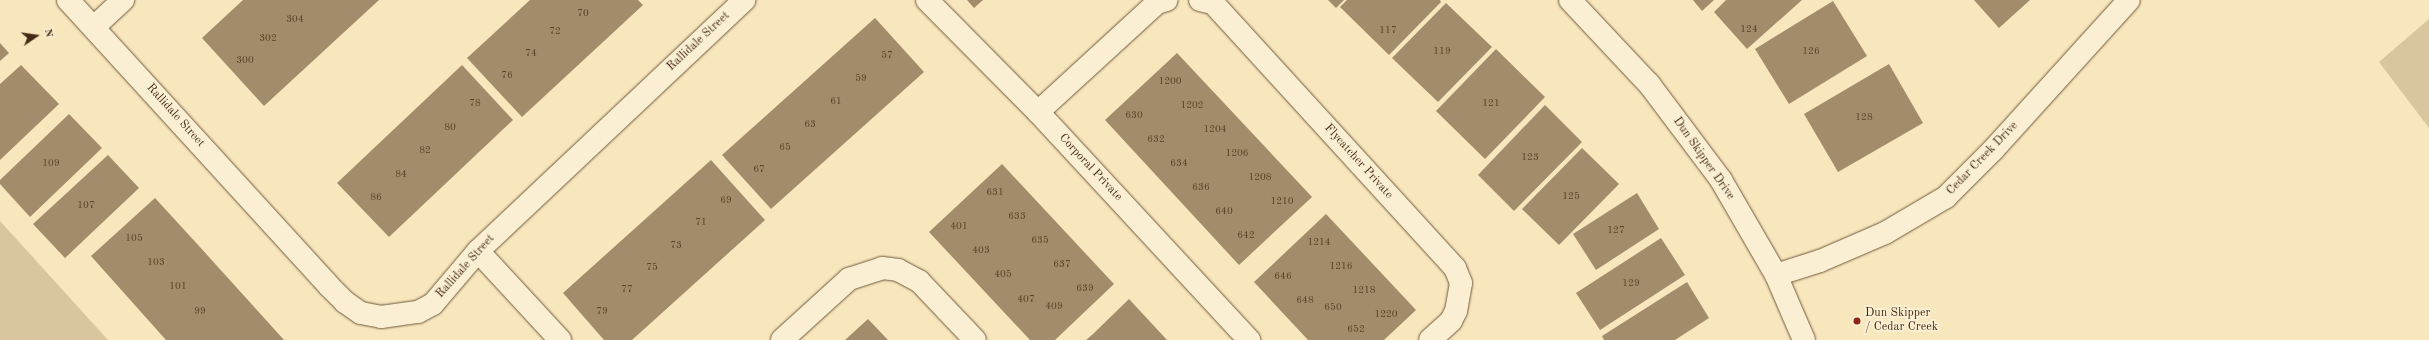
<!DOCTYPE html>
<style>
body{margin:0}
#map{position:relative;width:2429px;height:340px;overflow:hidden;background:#f8e6bc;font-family:"Old Standard TT",serif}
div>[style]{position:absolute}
.green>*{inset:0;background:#d9c69f}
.building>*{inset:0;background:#a28c6b}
.roads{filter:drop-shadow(0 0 1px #71593d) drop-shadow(0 0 1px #71593d)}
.minor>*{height:22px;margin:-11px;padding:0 11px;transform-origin:11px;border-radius:11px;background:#faefd3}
.tertiary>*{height:22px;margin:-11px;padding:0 11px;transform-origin:11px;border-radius:11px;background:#faefd3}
.dots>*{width:11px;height:11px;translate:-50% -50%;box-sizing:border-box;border:2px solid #faefd3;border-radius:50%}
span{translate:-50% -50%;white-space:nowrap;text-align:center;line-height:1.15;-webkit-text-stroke:4px #faefd3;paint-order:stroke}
.number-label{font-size:10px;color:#5c4229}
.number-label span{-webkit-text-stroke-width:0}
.street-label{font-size:12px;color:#442a13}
.poi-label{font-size:12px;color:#442a13}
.left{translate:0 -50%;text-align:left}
.north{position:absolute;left:16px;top:16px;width:40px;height:40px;-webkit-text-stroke:3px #faefd3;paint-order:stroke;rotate:77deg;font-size:11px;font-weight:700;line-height:16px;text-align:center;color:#442a13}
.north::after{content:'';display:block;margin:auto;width:14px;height:18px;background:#442a13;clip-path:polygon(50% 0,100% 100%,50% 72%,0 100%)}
</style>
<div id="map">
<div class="green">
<i style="clip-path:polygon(2429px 19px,2429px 128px,2379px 62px)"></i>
<i style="clip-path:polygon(0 221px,108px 340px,0 340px)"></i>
</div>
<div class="building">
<i style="clip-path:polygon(243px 0,379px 0,264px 106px,202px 38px)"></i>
<i style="clip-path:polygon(530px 0,638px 0,643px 5px,522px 117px,467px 58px)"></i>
<i style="clip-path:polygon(967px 0,983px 0,974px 8px)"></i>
<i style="clip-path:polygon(1328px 0,1344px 0,1336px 8px)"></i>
<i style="clip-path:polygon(1347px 0,1440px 0,1441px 2px,1389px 55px,1340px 7px)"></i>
<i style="clip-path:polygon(1693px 0,1714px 0,1702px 11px)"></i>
<i style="clip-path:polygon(1726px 0,1802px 0,1747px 49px,1714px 12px)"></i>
<i style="clip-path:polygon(1974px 0,2030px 0,1999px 28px)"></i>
<i style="clip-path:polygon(1833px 1px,1867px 56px,1789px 104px,1755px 49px)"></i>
<i style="clip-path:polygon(1446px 3px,1492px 47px,1438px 102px,1392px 58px)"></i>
<i style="clip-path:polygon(875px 18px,924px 72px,771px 209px,722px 155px)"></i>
<i style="clip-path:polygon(0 43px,9px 53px,0 61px)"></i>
<i style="clip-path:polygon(1496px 49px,1545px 97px,1485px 159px,1436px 111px)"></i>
<i style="clip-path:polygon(1177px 53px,1312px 197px,1239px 265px,1105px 120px)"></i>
<i style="clip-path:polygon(1889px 64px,1923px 123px,1838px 172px,1804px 114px)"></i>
<i style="clip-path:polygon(21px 65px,59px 104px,0 160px,0 84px)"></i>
<i style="clip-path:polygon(462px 65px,513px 120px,389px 237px,337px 183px)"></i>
<i style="clip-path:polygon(1545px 105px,1582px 142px,1514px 211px,1478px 175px)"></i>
<i style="clip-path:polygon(69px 114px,102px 148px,30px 217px,0 184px,0 180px)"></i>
<i style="clip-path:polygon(1582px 148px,1619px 184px,1559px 245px,1522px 209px)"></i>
<i style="clip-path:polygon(108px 155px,139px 188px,65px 258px,33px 224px)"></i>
<i style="clip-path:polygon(711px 160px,765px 220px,632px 340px,604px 340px,563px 293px)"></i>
<i style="clip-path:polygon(1002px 164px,1114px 284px,1055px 340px,1030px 340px,929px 232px)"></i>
<i style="clip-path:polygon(1637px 193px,1659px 229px,1596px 270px,1573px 234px)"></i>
<i style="clip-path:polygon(155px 198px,199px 246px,284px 340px,166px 340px,91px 256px)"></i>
<i style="clip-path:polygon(1326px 214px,1416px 310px,1384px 340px,1308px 340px,1254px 282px)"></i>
<i style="clip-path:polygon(1661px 238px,1685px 275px,1600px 330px,1576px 293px)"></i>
<i style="clip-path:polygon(1687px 282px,1709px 318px,1675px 340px,1604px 340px,1602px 336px)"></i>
<i style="clip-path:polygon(1129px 299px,1167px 340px,1086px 340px,1093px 334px)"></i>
<i style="clip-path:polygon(868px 319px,888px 340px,845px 340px)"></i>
</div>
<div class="roads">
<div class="minor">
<i style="left:68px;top:0;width:387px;rotate:47.6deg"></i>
<i style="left:329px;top:286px;width:23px;rotate:45deg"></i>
<i style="left:345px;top:302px;width:19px;rotate:35deg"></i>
<i style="left:361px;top:313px;width:20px;rotate:11deg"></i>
<i style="left:381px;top:317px;width:37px;rotate:-8deg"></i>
<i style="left:418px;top:312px;width:17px;rotate:-28deg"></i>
<i style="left:433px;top:304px;width:70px;rotate:-49.7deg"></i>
<i style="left:478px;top:251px;width:366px;rotate:-43.3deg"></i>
<i style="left:927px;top:0;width:158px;rotate:45.3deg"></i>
<i style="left:1038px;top:112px;width:311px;rotate:47.2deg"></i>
<i style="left:1200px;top:0;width:13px;rotate:13deg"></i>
<i style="left:1213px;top:3px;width:359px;rotate:47.6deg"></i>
<i style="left:1455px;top:268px;width:16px;rotate:68deg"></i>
<i style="left:1461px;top:283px;width:28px;rotate:100deg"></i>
<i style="left:1456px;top:311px;width:11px;rotate:117deg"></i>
<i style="left:1451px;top:321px;width:28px;rotate:138deg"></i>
<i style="left:94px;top:27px;width:40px;rotate:-43deg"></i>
<i style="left:1038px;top:112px;width:161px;rotate:-42.5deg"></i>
<i style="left:1157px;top:3px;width:10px;rotate:-17deg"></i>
<i style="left:478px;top:251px;width:121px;rotate:47.3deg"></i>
<i style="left:1776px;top:275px;width:46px;rotate:-17.7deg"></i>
<i style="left:1820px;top:261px;width:71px;rotate:-23.3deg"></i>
<i style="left:1885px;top:233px;width:71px;rotate:-30.5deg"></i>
<i style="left:1946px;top:197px;width:66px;rotate:-45deg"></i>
<i style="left:1993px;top:150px;width:202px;rotate:-47.8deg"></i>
<i style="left:782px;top:340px;width:91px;rotate:-42.3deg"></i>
<i style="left:849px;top:279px;width:35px;rotate:-18deg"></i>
<i style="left:882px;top:268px;width:16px;rotate:7deg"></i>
<i style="left:898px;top:270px;width:24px;rotate:28deg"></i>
<i style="left:919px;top:281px;width:81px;rotate:46.5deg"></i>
</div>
<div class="tertiary">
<i style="left:1570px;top:0;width:115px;rotate:46.8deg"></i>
<i style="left:1649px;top:84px;width:120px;rotate:53.1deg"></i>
<i style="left:1721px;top:180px;width:110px;rotate:59.9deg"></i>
<i style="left:1776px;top:275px;width:71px;rotate:66.7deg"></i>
</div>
</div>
<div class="dots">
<i style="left:1857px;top:321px;background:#8f2418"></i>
</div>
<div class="number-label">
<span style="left:583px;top:14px">70</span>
<span style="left:295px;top:20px">304</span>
<span style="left:1749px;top:30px">124</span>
<span style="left:1388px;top:31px">117</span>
<span style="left:555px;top:32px">72</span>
<span style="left:268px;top:39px">302</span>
<span style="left:1442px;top:52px">119</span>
<span style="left:1811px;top:52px">126</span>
<span style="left:531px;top:54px">74</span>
<span style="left:887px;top:56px">57</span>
<span style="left:245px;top:61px">300</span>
<span style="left:507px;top:76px">76</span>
<span style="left:861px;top:79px">59</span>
<span style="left:1170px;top:82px">1200</span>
<span style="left:836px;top:102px">61</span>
<span style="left:475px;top:104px">78</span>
<span style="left:1491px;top:104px">121</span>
<span style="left:1192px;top:106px">1202</span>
<span style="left:1134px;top:116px">630</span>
<span style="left:1864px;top:118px">128</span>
<span style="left:810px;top:125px">63</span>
<span style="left:450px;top:128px">80</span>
<span style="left:1215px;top:130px">1204</span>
<span style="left:1156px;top:140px">632</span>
<span style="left:785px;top:148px">65</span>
<span style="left:425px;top:151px">82</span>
<span style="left:1237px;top:154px">1206</span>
<span style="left:1530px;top:158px">123</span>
<span style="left:51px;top:164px">109</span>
<span style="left:1179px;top:164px">634</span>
<span style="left:759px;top:170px">67</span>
<span style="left:401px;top:175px">84</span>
<span style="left:1260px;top:178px">1208</span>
<span style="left:1201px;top:188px">636</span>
<span style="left:995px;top:193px">631</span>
<span style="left:1571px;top:197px">125</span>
<span style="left:376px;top:198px">86</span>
<span style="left:726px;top:201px">69</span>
<span style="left:1282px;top:202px">1210</span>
<span style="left:86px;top:206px">107</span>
<span style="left:1224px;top:212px">640</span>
<span style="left:1017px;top:217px">633</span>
<span style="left:701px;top:223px">71</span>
<span style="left:959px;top:227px">401</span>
<span style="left:1616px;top:231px">127</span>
<span style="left:1246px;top:236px">642</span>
<span style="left:134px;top:239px">105</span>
<span style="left:1040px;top:241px">635</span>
<span style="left:1319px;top:243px">1214</span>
<span style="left:676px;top:246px">73</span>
<span style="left:981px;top:251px">403</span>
<span style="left:156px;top:263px">103</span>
<span style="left:1062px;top:265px">637</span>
<span style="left:1341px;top:267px">1216</span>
<span style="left:652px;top:268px">75</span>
<span style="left:1003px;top:275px">405</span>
<span style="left:1283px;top:277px">646</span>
<span style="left:1631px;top:284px">129</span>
<span style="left:178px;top:287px">101</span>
<span style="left:1085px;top:289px">639</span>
<span style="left:627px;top:290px">77</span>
<span style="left:1364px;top:291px">1218</span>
<span style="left:1026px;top:300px">407</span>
<span style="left:1305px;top:301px">648</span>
<span style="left:1054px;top:307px">409</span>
<span style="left:1333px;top:308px">650</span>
<span style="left:200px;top:312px">99</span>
<span style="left:602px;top:312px">79</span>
<span style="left:1386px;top:315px">1220</span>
<span style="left:1356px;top:330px">652</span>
</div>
<div class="street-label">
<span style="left:699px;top:42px;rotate:-43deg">Rallidale Street</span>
<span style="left:175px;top:116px;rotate:48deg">Rallidale Street</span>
<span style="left:1703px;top:159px;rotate:55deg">Dun Skipper Drive</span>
<span style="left:1983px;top:159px;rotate:-46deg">Cedar Creek Drive</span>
<span style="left:1358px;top:162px;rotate:48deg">Flycatcher Private</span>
<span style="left:1090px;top:168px;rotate:47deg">Corporal Private</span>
<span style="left:466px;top:267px;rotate:-48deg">Rallidale Street</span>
</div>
<div class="poi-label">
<span class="left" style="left:1865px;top:321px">Dun Skipper<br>/ Cedar Creek</span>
</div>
<div class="north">N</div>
</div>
